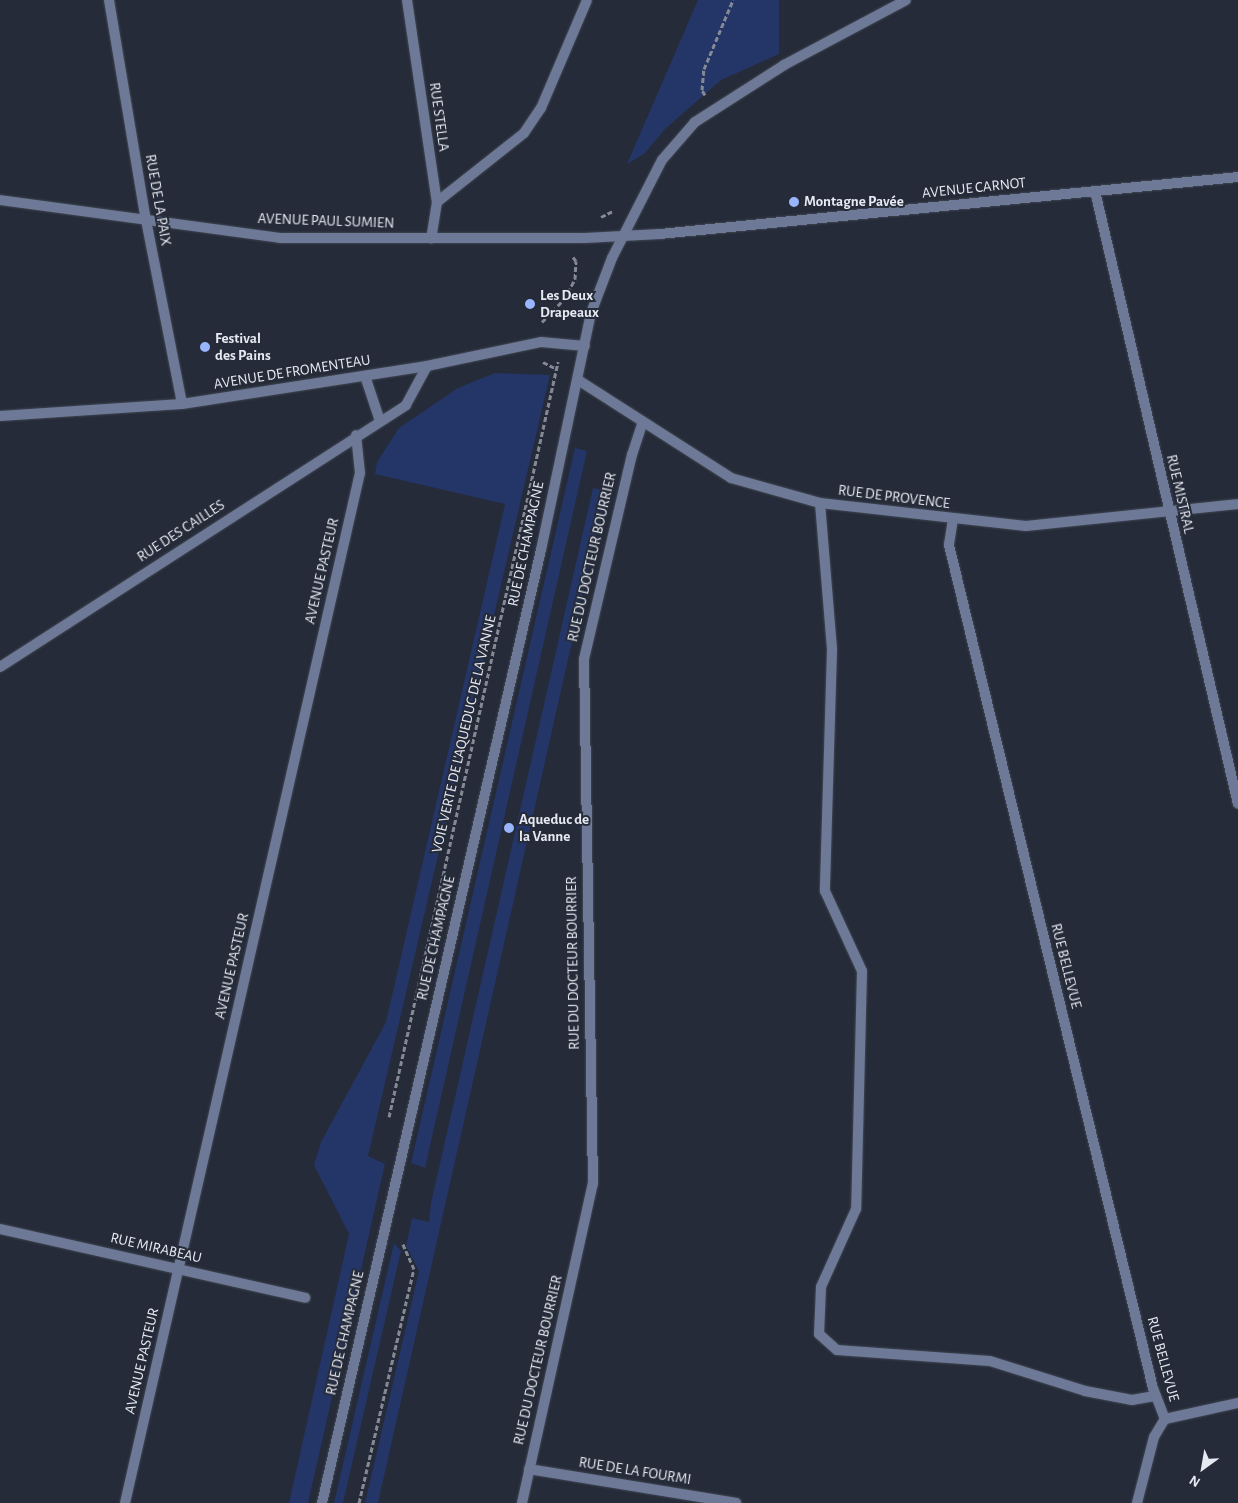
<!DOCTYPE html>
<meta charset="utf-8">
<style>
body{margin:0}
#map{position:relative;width:1238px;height:1503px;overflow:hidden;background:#252b38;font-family:"Alegreya Sans",sans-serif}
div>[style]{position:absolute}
.green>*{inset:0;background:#243568}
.path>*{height:3px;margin-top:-1.5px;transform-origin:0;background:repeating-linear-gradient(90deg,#848994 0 5px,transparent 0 7.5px)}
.roads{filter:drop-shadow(0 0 1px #404652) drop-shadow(0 0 1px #404652)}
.service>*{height:10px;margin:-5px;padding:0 5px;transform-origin:5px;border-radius:5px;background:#6d7997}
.minor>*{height:10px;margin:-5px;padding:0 5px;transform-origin:5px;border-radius:5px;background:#6d7997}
.tertiary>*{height:10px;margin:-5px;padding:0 5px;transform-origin:5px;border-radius:5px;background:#6d7997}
.dots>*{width:14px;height:14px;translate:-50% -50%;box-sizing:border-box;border:2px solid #252b38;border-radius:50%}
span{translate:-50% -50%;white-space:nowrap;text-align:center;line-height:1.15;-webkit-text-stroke:4px #252b38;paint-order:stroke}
.street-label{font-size:15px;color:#e6e9f2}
.poi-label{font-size:15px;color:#e6e9f2;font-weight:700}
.left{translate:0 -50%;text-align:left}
.north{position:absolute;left:1178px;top:1443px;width:50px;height:50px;-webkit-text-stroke:4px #252b38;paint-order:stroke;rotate:212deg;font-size:14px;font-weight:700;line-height:20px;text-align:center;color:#e6e9f2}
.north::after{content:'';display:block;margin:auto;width:18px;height:22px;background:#e6e9f2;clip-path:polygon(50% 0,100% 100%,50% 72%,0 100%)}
</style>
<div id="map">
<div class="green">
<i style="clip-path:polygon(698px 0,779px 0,779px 54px,721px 80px,665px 129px,644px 154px,627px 164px)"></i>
<i style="clip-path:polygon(495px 373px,550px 375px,368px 1156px,385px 1164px,308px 1503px,289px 1503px,349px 1234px,314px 1165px,321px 1142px,386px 1022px,505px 504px,375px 474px,377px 462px,399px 428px,458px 388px)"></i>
<i style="clip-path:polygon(575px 448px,587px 451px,425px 1168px,411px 1163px)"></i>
<i style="clip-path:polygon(593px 488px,606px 491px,378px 1503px,365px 1503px,419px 1271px,406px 1246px,412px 1218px,429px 1222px,431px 1203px)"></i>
<i style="clip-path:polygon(394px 1243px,401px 1251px,343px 1503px,334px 1503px)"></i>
</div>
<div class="path">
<i style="left:705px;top:95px;width:6px;rotate:-121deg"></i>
<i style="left:702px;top:90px;width:21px;rotate:-85deg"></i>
<i style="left:704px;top:69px;width:75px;rotate:-67.2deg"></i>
<i style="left:601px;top:217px;width:13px;rotate:-27deg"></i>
<i style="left:542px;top:322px;width:32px;rotate:-46deg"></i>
<i style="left:564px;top:299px;width:23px;rotate:-61deg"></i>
<i style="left:575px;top:279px;width:18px;rotate:-87deg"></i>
<i style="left:576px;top:261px;width:5px;rotate:-127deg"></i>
<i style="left:543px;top:362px;width:16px;rotate:27deg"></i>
<i style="left:389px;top:1117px;width:774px;rotate:-77.38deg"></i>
<i style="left:359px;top:1503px;width:240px;rotate:-76.8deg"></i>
<i style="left:414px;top:1269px;width:30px;rotate:-114deg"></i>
</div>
<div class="roads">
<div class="service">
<i style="left:820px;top:503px;width:147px;rotate:85.3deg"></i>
<i style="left:832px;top:650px;width:241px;rotate:91.7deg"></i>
<i style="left:825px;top:891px;width:88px;rotate:65.2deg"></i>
<i style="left:862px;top:971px;width:238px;rotate:91.4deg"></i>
<i style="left:856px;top:1209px;width:85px;rotate:114.2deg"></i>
<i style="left:821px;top:1287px;width:47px;rotate:92.4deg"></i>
<i style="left:819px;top:1334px;width:24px;rotate:42deg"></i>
<i style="left:837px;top:1350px;width:153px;rotate:4.1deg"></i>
<i style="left:990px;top:1361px;width:100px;rotate:17.5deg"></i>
<i style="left:1085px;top:1391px;width:48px;rotate:10.8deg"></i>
<i style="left:1132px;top:1400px;width:23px;rotate:-10deg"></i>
</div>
<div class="minor">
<i style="left:109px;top:0;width:223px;rotate:80.5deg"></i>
<i style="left:146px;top:220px;width:187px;rotate:78.9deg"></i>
<i style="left:407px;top:0;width:204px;rotate:81.6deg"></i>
<i style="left:437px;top:202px;width:37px;rotate:99deg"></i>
<i style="left:1095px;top:191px;width:629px;rotate:76.87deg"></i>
<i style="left:437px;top:202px;width:111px;rotate:-38.4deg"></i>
<i style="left:524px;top:133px;width:30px;rotate:-56deg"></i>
<i style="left:541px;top:108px;width:117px;rotate:-66.9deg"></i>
<i style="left:365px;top:376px;width:47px;rotate:71.6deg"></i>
<i style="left:578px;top:380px;width:182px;rotate:32.6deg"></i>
<i style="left:731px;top:478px;width:92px;rotate:15.7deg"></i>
<i style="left:820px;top:503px;width:207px;rotate:6.4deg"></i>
<i style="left:1026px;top:526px;width:213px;rotate:-5.9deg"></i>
<i style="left:0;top:416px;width:182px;rotate:-3.8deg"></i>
<i style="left:182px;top:404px;width:248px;rotate:-8.8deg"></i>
<i style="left:427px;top:366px;width:116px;rotate:-11.9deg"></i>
<i style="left:541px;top:342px;width:44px;rotate:5.2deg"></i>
<i style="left:953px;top:519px;width:26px;rotate:99deg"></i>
<i style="left:949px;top:545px;width:867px;rotate:76.4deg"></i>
<i style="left:1153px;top:1388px;width:33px;rotate:69deg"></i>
<i style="left:0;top:667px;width:483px;rotate:-32.8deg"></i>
<i style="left:406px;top:405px;width:44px;rotate:-61.7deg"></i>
<i style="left:0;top:1229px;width:313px;rotate:12.7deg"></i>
<i style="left:1165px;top:1419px;width:75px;rotate:-12.4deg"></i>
<i style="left:529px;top:1469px;width:210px;rotate:9.3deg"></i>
<i style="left:125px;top:1503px;width:1056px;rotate:-77.15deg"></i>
<i style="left:360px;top:473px;width:38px;rotate:-96deg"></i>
<i style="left:522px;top:1503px;width:327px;rotate:-77.5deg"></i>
<i style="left:593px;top:1184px;width:525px;rotate:-90.98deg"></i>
<i style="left:584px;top:659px;width:210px;rotate:-76.8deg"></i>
<i style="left:632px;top:455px;width:35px;rotate:-72deg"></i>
<i style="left:1137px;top:1503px;width:68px;rotate:-75.6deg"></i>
<i style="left:1154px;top:1437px;width:21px;rotate:-59deg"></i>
</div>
<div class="tertiary">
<i style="left:0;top:200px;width:283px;rotate:7.7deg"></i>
<i style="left:280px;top:238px;width:305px"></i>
<i style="left:585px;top:238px;width:75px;rotate:-3.1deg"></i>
<i style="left:660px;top:234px;width:581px;rotate:-5.63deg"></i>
<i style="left:322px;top:1503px;width:978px;rotate:-77.06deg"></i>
<i style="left:541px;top:550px;width:242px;rotate:-78.1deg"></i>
<i style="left:591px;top:313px;width:59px;rotate:-69.1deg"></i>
<i style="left:612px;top:258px;width:110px;rotate:-63deg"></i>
<i style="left:662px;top:160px;width:50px;rotate:-49deg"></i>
<i style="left:695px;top:122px;width:106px;rotate:-32.6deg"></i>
<i style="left:784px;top:65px;width:138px;rotate:-28deg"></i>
</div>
</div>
<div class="dots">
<i style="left:794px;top:202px;background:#99b5fd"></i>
<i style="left:530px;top:304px;background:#99b5fd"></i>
<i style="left:205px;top:347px;background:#99b5fd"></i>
<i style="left:509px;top:828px;background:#99b5fd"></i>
</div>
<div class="street-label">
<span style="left:439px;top:117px;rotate:82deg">RUE STELLA</span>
<span style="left:974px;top:188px;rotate:-6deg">AVENUE CARNOT</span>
<span style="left:158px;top:200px;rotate:80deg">RUE DE LA PAIX</span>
<span style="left:326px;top:221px;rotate:2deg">AVENUE PAUL SUMIEN</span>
<span style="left:292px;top:372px;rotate:-9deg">AVENUE DE FROMENTEAU</span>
<span style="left:1180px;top:494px;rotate:77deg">RUE MISTRAL</span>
<span style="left:894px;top:497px;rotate:7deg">RUE DE PROVENCE</span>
<span style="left:181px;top:531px;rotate:-33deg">RUE DES CAILLES</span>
<span style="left:526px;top:544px;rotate:-78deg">RUE DE CHAMPAGNE</span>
<span style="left:592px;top:557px;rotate:-77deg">RUE DU DOCTEUR BOURRIER</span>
<span style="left:322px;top:571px;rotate:-77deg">AVENUE PASTEUR</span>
<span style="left:464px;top:734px;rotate:-77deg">VOIE VERTE DE L'AQUEDUC DE LA VANNE</span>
<span style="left:436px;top:938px;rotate:-77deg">RUE DE CHAMPAGNE</span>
<span style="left:573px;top:963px;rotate:-91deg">RUE DU DOCTEUR BOURRIER</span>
<span style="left:232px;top:966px;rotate:-77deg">AVENUE PASTEUR</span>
<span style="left:1066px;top:966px;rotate:76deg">RUE BELLEVUE</span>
<span style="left:156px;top:1248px;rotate:13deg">RUE MIRABEAU</span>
<span style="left:345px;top:1333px;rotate:-77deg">RUE DE CHAMPAGNE</span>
<span style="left:1163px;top:1359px;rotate:75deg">RUE BELLEVUE</span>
<span style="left:538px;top:1360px;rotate:-77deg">RUE DU DOCTEUR BOURRIER</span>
<span style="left:142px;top:1361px;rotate:-77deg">AVENUE PASTEUR</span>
<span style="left:635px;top:1471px;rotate:9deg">RUE DE LA FOURMI</span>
</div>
<div class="poi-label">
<span class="left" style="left:804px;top:202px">Montagne Pavée</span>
<span class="left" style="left:540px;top:304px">Les Deux<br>Drapeaux</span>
<span class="left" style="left:215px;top:347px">Festival<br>des Pains</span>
<span class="left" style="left:519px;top:828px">Aqueduc de<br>la Vanne</span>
</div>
<div class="north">N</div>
</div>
